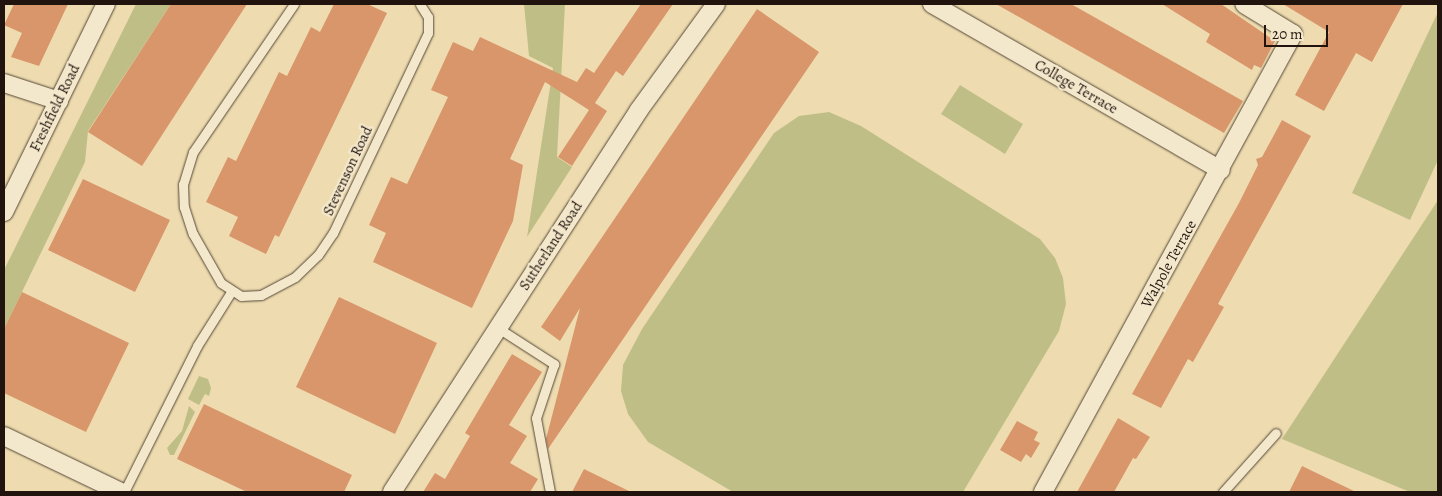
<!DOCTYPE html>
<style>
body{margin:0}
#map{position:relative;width:1442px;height:496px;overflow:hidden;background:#eedcb0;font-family:Alegreya,serif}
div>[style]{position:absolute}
.green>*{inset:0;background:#bfbe87}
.building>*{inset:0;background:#d8966a}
.roads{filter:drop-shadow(0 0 1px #544636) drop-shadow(0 0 1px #544636)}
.lane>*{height:9px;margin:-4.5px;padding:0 4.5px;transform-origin:4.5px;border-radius:4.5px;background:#f4e8cc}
.street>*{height:18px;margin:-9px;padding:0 9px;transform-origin:9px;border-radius:9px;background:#f4e8cc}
span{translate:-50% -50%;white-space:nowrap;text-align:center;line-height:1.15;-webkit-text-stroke:4.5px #f4e8cc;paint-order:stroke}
.street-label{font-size:15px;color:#21140e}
.frame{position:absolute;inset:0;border:5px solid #21140e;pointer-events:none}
.scale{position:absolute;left:1264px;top:25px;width:64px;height:22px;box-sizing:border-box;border:2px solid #21140e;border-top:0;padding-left:6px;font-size:15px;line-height:18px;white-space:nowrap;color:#21140e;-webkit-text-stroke:4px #f4e8cc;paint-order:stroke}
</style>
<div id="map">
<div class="green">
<i style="clip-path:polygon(136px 4px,171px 4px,88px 131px,85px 162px,4px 329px,4px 270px)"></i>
<i style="clip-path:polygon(524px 4px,565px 4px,557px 157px,572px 167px,527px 237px,553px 68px,529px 56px)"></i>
<i style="clip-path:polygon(1438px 12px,1438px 160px,1410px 220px,1352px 193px)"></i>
<i style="clip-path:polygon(960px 85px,1023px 124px,1005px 154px,941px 114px)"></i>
<i style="clip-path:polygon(829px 112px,861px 126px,1040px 239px,1055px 258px,1063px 278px,1066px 304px,1059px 331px,963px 492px,733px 492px,648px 442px,628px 414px,621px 391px,623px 365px,642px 329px,774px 133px,799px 116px)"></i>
<i style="clip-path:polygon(1438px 200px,1438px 492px,1410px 492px,1282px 439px)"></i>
<i style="clip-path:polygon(199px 376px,208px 379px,211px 388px,209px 396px,205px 394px,199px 405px,188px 399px)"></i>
<i style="clip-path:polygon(189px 406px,195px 412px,174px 455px,170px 455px,167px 448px,182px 431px)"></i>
</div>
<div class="building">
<i style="clip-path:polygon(14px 4px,68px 4px,39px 66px,11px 57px,22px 33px,4px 25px)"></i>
<i style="clip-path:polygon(171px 4px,247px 4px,142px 166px,88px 132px)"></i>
<i style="clip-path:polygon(334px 4px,367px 4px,387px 13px,279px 237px,275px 235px,266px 254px,229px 236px,238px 217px,206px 202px,228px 157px,236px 161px,279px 72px,287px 76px,311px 27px,320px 32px)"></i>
<i style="clip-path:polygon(641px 4px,673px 4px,623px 76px,616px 71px,595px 103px,607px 111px,572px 166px,558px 157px,589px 110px,545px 82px,510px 159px,523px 165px,513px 221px,472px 308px,373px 262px,386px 233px,369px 225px,391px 177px,407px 184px,448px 97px,431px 90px,453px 42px,473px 51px,480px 37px,577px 82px,586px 68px,594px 73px)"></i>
<i style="clip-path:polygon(996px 4px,1071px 4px,1243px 101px,1224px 133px)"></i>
<i style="clip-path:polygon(1162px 4px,1221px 4px,1275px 41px,1261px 68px,1254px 65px,1252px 70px,1206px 42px,1210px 34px)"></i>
<i style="clip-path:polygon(1283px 4px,1403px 4px,1372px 62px,1356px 53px,1324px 111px,1295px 95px,1329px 32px)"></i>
<i style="clip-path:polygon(757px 9px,819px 52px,548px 449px,546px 439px,580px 308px,560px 341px,541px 327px)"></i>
<i style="clip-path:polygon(1282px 120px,1311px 136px,1218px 304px,1224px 307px,1193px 362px,1188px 359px,1161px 408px,1132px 394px,1239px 203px,1258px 165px,1256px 159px,1262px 157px)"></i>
<i style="clip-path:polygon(83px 179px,170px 220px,135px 292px,48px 250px)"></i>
<i style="clip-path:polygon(22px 292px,129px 343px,86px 432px,4px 393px,4px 329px)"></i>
<i style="clip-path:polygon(339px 297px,437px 343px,395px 434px,296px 387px)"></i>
<i style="clip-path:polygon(512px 354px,542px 372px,509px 425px,527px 436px,510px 463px,538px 479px,530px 492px,423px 492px,435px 473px,445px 479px,470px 436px,465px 433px)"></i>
<i style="clip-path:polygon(204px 404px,352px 475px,344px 492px,247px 492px,177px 459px)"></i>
<i style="clip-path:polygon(1118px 418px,1150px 437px,1136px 459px,1133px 458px,1114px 492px,1077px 492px)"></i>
<i style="clip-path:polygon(1017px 421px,1038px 432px,1034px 440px,1040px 443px,1031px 458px,1026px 454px,1021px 462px,1000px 450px)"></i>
<i style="clip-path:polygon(1302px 466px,1356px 492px,1289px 492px)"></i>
<i style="clip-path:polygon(584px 469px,631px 492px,572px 492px)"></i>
</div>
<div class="roads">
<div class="lane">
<i style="left:294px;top:4px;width:179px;rotate:124.3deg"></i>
<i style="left:193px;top:152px;width:34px;rotate:107deg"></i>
<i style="left:183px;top:184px;width:23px;rotate:88deg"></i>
<i style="left:184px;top:207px;width:28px;rotate:72deg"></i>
<i style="left:193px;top:234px;width:56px;rotate:60.3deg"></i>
<i style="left:221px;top:283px;width:24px;rotate:33deg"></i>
<i style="left:241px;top:296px;width:20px;rotate:-3deg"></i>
<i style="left:261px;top:295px;width:38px;rotate:-28deg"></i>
<i style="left:295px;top:277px;width:32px;rotate:-44deg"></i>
<i style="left:318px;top:255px;width:27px;rotate:-56deg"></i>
<i style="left:333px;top:233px;width:221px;rotate:-64.6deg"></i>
<i style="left:428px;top:33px;width:16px;rotate:-90deg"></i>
<i style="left:428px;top:17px;width:15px;rotate:-122deg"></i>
<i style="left:498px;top:328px;width:67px;rotate:32.7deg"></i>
<i style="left:554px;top:364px;width:57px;rotate:108.4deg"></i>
<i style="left:536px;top:418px;width:75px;rotate:79.3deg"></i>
<i style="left:124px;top:492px;width:163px;rotate:-63.4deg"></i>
<i style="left:197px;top:346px;width:64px;rotate:-57.8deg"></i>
<i style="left:1223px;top:492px;width:79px;rotate:-48.1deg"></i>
</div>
<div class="street">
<i style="left:932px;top:4px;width:333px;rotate:29.9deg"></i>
<i style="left:4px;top:83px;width:58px;rotate:18.1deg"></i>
<i style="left:4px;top:212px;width:232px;rotate:-63.9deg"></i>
<i style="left:4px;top:436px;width:130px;rotate:25.6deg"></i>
<i style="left:392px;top:492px;width:455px;rotate:-57.1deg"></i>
<i style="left:639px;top:110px;width:131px;rotate:-54deg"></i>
<i style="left:1043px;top:492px;width:522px;rotate:-61.37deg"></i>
<i style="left:1293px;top:34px;width:57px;rotate:-148.5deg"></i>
</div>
</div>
<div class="street-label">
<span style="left:1076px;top:87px;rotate:30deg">College Terrace</span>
<span style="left:55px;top:108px;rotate:-64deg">Freshfield Road</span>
<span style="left:348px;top:171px;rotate:-65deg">Stevenson Road</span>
<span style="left:551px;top:246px;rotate:-57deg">Sutherland Road</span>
<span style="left:1169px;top:264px;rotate:-61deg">Walpole Terrace</span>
</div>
<div class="frame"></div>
<div class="scale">20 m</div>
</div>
